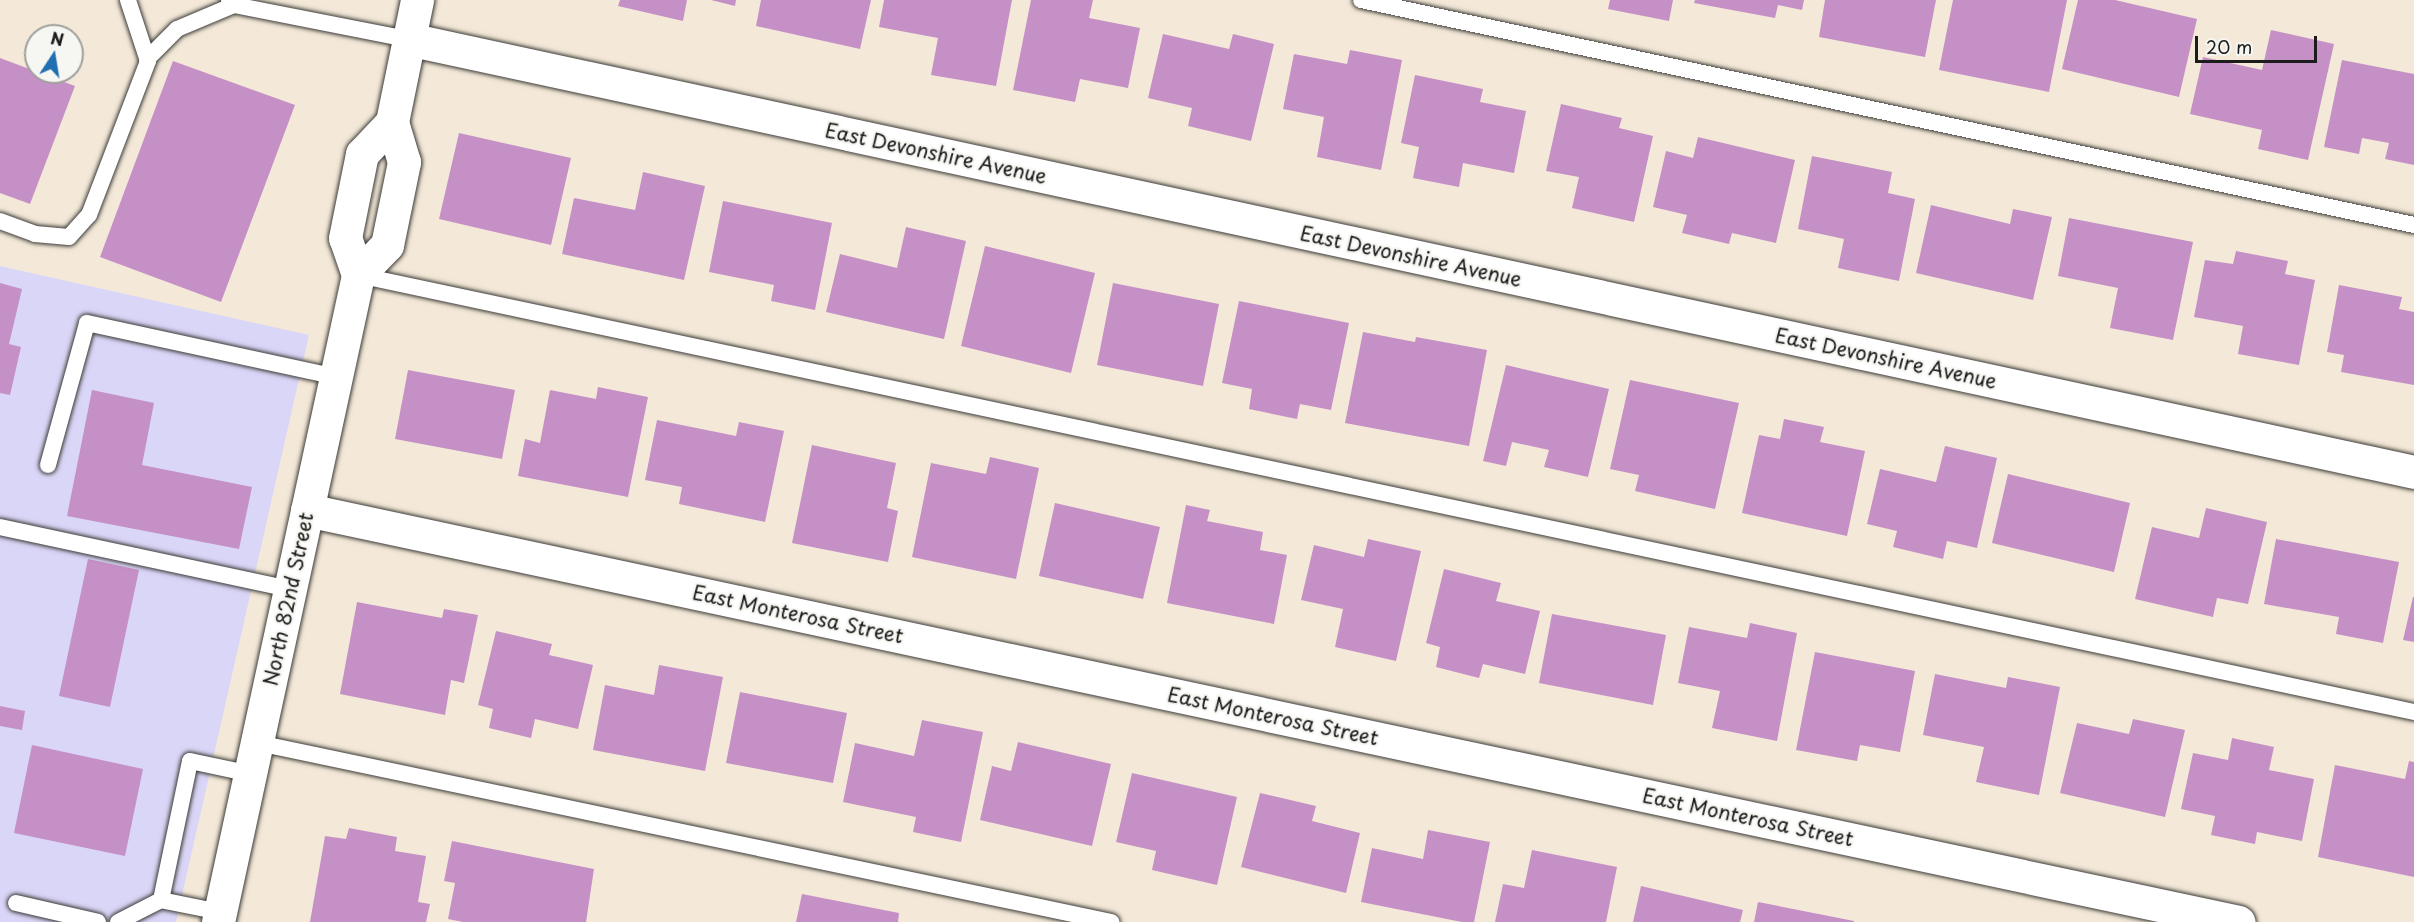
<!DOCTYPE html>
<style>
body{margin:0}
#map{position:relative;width:2414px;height:922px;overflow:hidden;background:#f4e9d8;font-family:"Playpen Sans",sans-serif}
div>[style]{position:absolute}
.built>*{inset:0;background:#dad6f7}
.building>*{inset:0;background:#c590c6}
.roads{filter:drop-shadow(0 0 2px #3c3b38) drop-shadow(0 0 2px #3c3b38)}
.service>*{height:16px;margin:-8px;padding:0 8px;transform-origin:8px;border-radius:8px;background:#fff}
.minor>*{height:33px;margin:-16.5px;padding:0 16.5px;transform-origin:16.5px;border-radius:16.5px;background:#fff}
.tertiary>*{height:33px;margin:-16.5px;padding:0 16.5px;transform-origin:16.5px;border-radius:16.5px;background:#fff}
span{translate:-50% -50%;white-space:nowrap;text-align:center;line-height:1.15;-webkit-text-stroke:4.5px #f6f6f2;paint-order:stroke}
.street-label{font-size:20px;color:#1c1c1c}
.north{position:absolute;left:24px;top:24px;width:60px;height:60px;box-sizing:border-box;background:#f6f6f2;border:2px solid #9f9f9c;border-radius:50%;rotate:12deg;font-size:16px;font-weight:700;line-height:24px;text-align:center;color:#1c1c1c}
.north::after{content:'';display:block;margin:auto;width:21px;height:27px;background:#1f6fb2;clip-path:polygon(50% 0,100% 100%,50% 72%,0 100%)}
.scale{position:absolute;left:2195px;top:36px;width:122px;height:27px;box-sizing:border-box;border:3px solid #1c1c1c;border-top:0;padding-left:8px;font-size:18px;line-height:21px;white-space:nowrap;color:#1c1c1c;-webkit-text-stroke:4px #f6f6f2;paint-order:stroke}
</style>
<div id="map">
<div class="built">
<i style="clip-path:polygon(0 266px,309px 335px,176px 922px,0 922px)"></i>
</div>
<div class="building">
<i style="clip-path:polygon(620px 0,687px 0,683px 21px,618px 6px)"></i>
<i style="clip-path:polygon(711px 0,736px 0,735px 6px)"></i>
<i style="clip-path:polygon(761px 0,871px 0,860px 49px,756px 26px)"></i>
<i style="clip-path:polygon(884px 0,1012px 0,996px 86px,931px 75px,938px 38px,879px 27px)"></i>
<i style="clip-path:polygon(1031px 0,1093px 0,1089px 18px,1140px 28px,1128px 88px,1080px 79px,1075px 102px,1013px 90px)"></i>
<i style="clip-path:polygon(1610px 0,1673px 0,1669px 21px,1608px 9px)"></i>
<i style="clip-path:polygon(1695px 0,1804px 0,1802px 10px,1778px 5px,1775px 18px,1694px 3px)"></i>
<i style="clip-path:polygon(1825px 0,1936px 0,1925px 57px,1819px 37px)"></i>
<i style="clip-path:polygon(1953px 0,2067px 0,2049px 92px,1939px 70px)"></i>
<i style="clip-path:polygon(2078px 0,2115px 0,2197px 19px,2179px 97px,2062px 69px)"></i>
<i style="clip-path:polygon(2271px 30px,2334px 44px,2308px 160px,2258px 149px,2262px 130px,2190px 114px,2203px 57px,2262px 70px)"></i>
<i style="clip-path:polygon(1163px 34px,1229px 49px,1233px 34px,1274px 44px,1251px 141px,1188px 126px,1192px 108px,1148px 98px)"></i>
<i style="clip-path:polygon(1350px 50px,1402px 60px,1381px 170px,1317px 157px,1324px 117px,1283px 109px,1294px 54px,1347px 64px)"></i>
<i style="clip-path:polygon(0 58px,75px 86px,30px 204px,0 193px)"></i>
<i style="clip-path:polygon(2342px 60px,2414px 74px,2414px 165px,2385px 159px,2389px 143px,2362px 138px,2359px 154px,2324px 147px)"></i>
<i style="clip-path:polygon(173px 61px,295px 105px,221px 302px,100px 257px)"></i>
<i style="clip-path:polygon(1415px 75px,1483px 89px,1480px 102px,1526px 111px,1514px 173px,1463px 163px,1459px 187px,1413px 178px,1419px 147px,1401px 143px)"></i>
<i style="clip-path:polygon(1561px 104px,1622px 118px,1619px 128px,1653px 136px,1634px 222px,1572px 208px,1579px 177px,1546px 171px)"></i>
<i style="clip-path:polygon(459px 133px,571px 158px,551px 245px,439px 219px)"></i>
<i style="clip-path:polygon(1698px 137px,1795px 160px,1776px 243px,1732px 233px,1729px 244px,1682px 233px,1687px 215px,1653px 207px,1666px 151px,1693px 158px)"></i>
<i style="clip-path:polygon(1812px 156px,1892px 172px,1888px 193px,1915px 199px,1899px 281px,1838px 268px,1844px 239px,1798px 229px)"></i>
<i style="clip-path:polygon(643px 172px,705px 186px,684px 280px,562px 254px,574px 198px,635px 210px)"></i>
<i style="clip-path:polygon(723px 201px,832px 223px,815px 310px,771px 301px,774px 285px,709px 272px)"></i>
<i style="clip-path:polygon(1931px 205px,2010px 224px,2013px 209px,2052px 217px,2033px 300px,1916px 273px)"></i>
<i style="clip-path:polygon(2069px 218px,2193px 242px,2173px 340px,2110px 328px,2118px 288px,2058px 276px)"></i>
<i style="clip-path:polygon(906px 227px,966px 241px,944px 339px,826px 312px,840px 254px,897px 268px)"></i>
<i style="clip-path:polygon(985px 246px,1095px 273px,1071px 373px,961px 346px)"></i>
<i style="clip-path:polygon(2236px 251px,2288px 261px,2285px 274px,2315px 280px,2299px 365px,2238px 354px,2243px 326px,2194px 317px,2205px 260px,2233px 264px)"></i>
<i style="clip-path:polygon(0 283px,22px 289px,9px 344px,21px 347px,10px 395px,0 393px)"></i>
<i style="clip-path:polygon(1113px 283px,1219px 304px,1203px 386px,1097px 365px)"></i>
<i style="clip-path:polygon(2339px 285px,2402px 297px,2399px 309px,2414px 312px,2414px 385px,2341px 372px,2344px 355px,2327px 352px)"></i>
<i style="clip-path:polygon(1239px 301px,1349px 323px,1331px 410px,1300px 404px,1297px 419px,1249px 409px,1252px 389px,1222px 383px)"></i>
<i style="clip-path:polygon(1363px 332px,1415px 342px,1416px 337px,1487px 350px,1469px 446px,1345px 423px)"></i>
<i style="clip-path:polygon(1506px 365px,1609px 389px,1588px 477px,1544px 467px,1549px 450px,1512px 442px,1506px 466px,1483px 461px)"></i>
<i style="clip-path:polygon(408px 370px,515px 390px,502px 459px,395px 439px)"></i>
<i style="clip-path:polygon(1630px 380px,1739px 403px,1715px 509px,1635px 491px,1639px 475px,1610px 469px)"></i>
<i style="clip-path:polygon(598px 387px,648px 397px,628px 497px,518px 476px,525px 439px,540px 443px,550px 390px,596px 399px)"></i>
<i style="clip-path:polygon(92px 390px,154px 403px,142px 465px,252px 487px,239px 549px,67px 516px)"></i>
<i style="clip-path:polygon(1784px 419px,1824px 427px,1820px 442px,1865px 451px,1847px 536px,1742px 513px,1759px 435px,1780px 439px)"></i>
<i style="clip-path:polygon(657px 420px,736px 436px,739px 422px,784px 431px,765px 522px,679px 504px,682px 487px,645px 480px)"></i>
<i style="clip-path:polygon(812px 445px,896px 463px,887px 508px,898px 511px,888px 562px,792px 543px)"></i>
<i style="clip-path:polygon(1945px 446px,1997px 458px,1977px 548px,1947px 541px,1943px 559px,1893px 547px,1897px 531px,1867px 524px,1880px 469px,1936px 482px)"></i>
<i style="clip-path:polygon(990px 457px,1039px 468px,1016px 579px,912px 557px,931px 463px,986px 474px)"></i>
<i style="clip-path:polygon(2008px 474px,2130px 503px,2114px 572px,1992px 543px)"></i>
<i style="clip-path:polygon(1055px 503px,1160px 527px,1143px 599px,1039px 576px)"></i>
<i style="clip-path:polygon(1186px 505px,1210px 510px,1207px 521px,1263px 532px,1260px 550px,1287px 555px,1274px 624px,1167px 603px)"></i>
<i style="clip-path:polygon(2206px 508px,2267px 522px,2248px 604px,2217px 598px,2213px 617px,2135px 599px,2152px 527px,2199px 538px)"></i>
<i style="clip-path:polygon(1368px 539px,1421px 551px,1396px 661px,1335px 647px,1343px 609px,1301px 600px,1314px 545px,1364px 557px)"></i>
<i style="clip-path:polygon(2276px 539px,2399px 562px,2383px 643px,2336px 634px,2339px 617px,2264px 604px)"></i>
<i style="clip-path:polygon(88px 559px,139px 570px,110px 707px,59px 696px)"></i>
<i style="clip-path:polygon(1444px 569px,1501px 583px,1496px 601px,1540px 611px,1525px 674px,1483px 664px,1479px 678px,1436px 667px,1440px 647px,1426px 643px)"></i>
<i style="clip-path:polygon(2413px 597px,2414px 597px,2414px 642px,2403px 640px)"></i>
<i style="clip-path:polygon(357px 602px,442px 618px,444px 609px,478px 615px,464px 683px,451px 680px,445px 715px,340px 694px)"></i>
<i style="clip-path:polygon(1552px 614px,1666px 635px,1653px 705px,1539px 683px)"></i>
<i style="clip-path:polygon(1750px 623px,1797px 633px,1777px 741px,1712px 728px,1720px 691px,1678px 683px,1689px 627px,1747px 638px)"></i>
<i style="clip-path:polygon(496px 631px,552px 644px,549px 655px,593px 665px,578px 729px,535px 719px,531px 738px,489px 728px,493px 709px,478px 705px)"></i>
<i style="clip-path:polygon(1815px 652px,1915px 671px,1900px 752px,1860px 745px,1857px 761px,1796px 750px)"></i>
<i style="clip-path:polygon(659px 665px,723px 677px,705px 771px,593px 750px,605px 685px,654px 695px)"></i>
<i style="clip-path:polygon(1935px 674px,2006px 688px,2008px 677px,2060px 687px,2039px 795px,1976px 782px,1984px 747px,1923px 735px)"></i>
<i style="clip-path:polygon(740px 692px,847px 713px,833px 783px,726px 763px)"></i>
<i style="clip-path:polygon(0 706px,25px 711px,22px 730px,0 726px)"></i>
<i style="clip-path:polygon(2133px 719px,2185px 730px,2165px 817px,2060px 793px,2077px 723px,2129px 734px)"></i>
<i style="clip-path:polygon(922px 720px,983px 732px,961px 842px,913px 832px,916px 817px,843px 802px,855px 743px,914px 756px)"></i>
<i style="clip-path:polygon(2232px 738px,2274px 747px,2269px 770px,2314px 779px,2302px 841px,2257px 832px,2255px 844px,2211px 835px,2215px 816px,2181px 809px,2193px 753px,2228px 760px)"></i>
<i style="clip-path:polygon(1018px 742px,1111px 764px,1092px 846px,980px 820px,992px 766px,1011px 771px)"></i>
<i style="clip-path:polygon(32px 745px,143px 769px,125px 856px,14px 833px)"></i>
<i style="clip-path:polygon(2409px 761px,2414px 762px,2414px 877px,2318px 857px,2335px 765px,2405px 779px)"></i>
<i style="clip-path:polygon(1132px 773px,1237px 797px,1217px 885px,1152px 870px,1156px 851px,1116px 842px)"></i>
<i style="clip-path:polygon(1260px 793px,1316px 806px,1312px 821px,1360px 833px,1346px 893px,1241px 867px)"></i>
<i style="clip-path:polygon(349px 828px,397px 837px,395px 851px,426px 856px,418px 902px,430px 904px,426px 922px,310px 922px,325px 836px,346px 839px)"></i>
<i style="clip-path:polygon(1428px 830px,1490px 842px,1474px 922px,1462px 922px,1361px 902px,1372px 848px,1423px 859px)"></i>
<i style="clip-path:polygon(452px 841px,594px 869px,586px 922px,463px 922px,448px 919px,455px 883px,444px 881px)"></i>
<i style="clip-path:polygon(1532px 850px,1617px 867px,1606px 922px,1495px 922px,1503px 884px,1524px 888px)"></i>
<i style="clip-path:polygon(1641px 886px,1743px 910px,1740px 922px,1633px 922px)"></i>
<i style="clip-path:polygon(802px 894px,899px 913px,898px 922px,796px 922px)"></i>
<i style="clip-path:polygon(1758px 902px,1854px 921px,1854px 922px,1754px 922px)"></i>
</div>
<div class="roads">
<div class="service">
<i style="left:229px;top:0;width:7px;rotate:45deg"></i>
<i style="left:234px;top:5px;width:177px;rotate:11.1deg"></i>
<i style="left:1361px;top:0;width:1077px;rotate:12.06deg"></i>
<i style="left:147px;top:59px;width:42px;rotate:-45deg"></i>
<i style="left:177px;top:29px;width:62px;rotate:-22.8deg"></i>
<i style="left:0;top:221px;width:37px;rotate:20deg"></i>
<i style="left:35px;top:234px;width:34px;rotate:5deg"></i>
<i style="left:69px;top:237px;width:30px;rotate:-48deg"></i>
<i style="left:89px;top:215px;width:165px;rotate:-69deg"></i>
<i style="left:148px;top:61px;width:64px;rotate:-108.2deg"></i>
<i style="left:358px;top:275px;width:2102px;rotate:12deg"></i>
<i style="left:48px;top:465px;width:147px;rotate:-74.6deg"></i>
<i style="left:87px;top:323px;width:256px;rotate:12.2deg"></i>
<i style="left:0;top:527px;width:297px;rotate:12.1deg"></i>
<i style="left:258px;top:743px;width:872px;rotate:11.85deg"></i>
<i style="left:16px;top:903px;width:84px;rotate:13deg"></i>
<i style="left:220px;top:912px;width:60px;rotate:-168.5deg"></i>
<i style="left:161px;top:900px;width:142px;rotate:-78.2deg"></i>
<i style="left:190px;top:761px;width:62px;rotate:12deg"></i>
<i style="left:118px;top:922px;width:48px;rotate:-27.1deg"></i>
</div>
<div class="minor">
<i style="left:408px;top:39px;width:2052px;rotate:12.18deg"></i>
<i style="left:307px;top:510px;width:1975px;rotate:12.04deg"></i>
</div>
<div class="tertiary">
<i style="left:358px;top:275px;width:42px;rotate:-46deg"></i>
<i style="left:387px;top:245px;width:85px;rotate:-78.4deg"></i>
<i style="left:404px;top:162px;width:42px;rotate:-106.7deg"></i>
<i style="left:392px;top:122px;width:125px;rotate:-78.4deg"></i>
<i style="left:218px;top:922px;width:662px;rotate:-77.79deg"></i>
<i style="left:358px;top:275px;width:39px;rotate:-109deg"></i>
<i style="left:345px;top:238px;width:86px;rotate:-78.6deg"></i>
<i style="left:362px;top:154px;width:44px;rotate:-46.8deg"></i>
</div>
</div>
<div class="street-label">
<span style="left:936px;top:153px;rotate:12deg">East Devonshire Avenue</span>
<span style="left:1411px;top:256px;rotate:12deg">East Devonshire Avenue</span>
<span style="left:1886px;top:358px;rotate:12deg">East Devonshire Avenue</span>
<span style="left:288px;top:599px;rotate:-78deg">North 82nd Street</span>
<span style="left:798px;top:614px;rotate:12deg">East Monterosa Street</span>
<span style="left:1273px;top:716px;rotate:12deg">East Monterosa Street</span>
<span style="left:1748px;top:817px;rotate:12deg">East Monterosa Street</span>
</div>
<div class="north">N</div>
<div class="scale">20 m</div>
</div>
